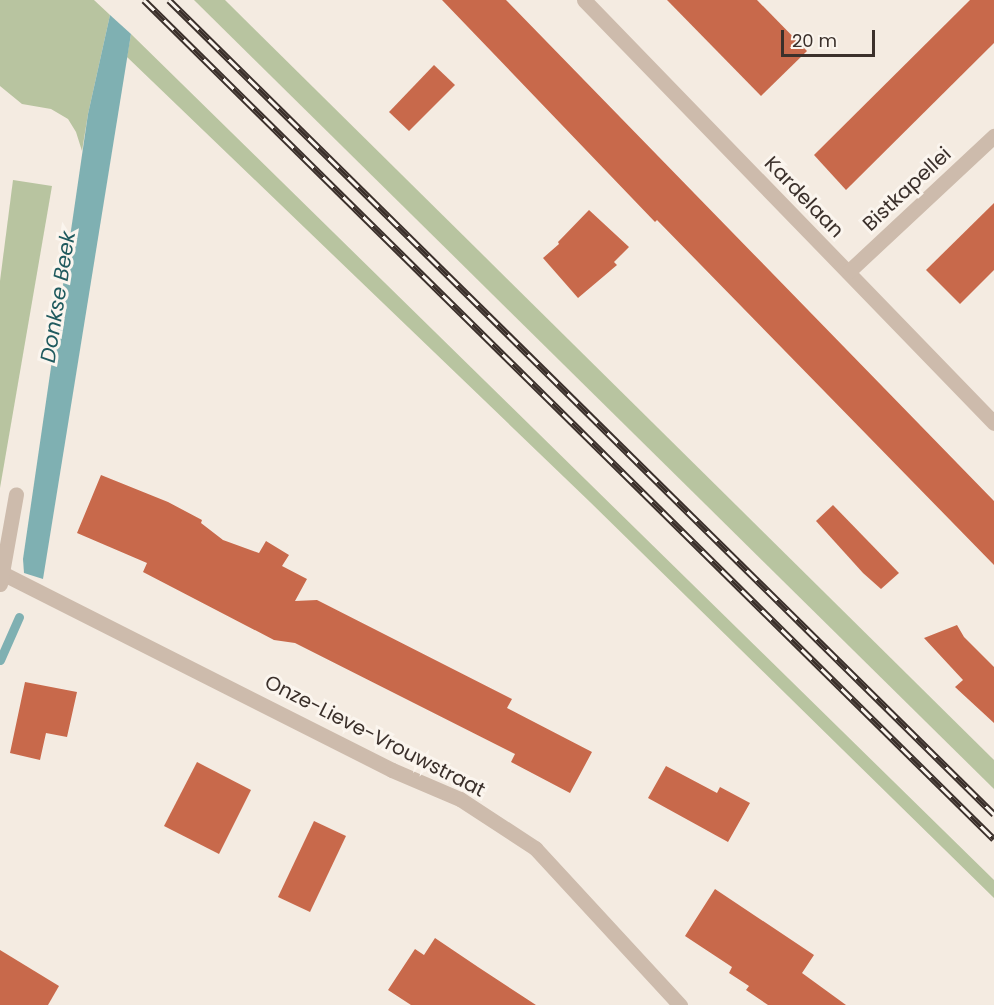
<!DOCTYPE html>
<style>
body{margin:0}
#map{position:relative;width:994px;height:1005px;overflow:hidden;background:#f4ebe1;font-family:Poppins,sans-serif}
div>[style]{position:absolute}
.green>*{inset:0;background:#b8c4a0}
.water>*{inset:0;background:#7fb0b2}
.stream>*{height:9px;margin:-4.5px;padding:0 4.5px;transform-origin:4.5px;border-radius:4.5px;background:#7fb0b2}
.building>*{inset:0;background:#c8694b}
.minor>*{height:15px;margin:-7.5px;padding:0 7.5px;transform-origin:7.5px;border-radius:7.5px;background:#cdbbac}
.rail>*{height:7px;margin-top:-3.5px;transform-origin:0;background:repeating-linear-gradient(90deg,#fbf5ee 0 14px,#3b302b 0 28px);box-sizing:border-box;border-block:2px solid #3b302b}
span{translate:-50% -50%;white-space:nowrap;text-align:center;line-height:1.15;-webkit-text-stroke:6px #fbf5ee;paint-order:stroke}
.street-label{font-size:20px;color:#3b302b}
.water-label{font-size:21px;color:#1f5a5e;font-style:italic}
.scale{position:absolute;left:781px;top:30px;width:94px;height:27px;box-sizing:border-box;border:3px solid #3b302b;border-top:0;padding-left:8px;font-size:18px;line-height:21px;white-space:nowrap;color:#3b302b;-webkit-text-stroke:4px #fbf5ee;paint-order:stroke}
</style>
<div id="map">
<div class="green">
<i style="clip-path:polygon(0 0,94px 0,110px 15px,88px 114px,82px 151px,76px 132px,68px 119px,51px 109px,22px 104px,0 86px)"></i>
<i style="clip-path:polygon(194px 0,225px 0,994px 760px,994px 789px)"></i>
<i style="clip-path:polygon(131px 34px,994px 880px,994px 898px,590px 502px,127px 57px)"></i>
<i style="clip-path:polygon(13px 180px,52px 186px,0 488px,0 281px)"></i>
</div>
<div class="water">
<i style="clip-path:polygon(110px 15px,131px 34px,43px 579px,24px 573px,23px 559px,88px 114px)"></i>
</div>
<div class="stream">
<i style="left:0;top:660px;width:47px;rotate:-66.2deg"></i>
</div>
<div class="building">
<i style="clip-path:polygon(442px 0,506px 0,994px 501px,994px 565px,657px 220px,655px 222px)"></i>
<i style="clip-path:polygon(667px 0,757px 0,807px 51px,761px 96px)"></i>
<i style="clip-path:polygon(970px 0,994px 0,994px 43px,846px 190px,814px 155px)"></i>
<i style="clip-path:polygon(434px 65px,455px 85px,409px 131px,389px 112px)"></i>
<i style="clip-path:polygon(994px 203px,994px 270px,960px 304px,926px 270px)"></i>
<i style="clip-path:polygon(589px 210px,629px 247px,614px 262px,617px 265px,578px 298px,543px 258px,559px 244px,558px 242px)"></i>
<i style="clip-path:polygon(101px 475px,168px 502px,202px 520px,201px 523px,223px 540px,259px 553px,266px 541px,289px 555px,282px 566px,307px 579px,295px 601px,317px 600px,512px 699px,507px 708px,592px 752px,570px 793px,511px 762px,515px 754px,295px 643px,274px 640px,143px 572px,147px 563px,77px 533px)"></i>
<i style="clip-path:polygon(833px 505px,899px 573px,881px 589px,863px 573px,816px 521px)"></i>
<i style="clip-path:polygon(957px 625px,964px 637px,994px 667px,994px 723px,955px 687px,963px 680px,924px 638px)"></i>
<i style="clip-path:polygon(25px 682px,77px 692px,67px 737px,46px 733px,40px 760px,10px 753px)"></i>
<i style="clip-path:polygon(197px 762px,251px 790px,219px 854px,164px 826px)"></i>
<i style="clip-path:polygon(666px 766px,717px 793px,720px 787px,750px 803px,728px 842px,648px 798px)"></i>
<i style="clip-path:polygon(314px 821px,346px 836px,310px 912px,278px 897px)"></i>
<i style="clip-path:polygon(715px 889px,814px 955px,802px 973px,846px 1005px,768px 1005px,746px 990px,749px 986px,729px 973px,732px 967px,685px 936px)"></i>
<i style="clip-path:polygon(435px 938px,478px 967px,536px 1005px,411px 1005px,388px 990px,415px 949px,424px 955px)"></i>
<i style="clip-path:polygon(0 950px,59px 986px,48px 1005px,0 1005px)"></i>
</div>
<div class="minor">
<i style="left:584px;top:0;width:589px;rotate:45.89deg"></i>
<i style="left:848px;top:272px;width:200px;rotate:-43deg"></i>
<i style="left:2px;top:573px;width:437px;rotate:26.8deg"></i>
<i style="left:392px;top:770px;width:74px;rotate:23.1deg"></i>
<i style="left:460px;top:799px;width:90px;rotate:33.2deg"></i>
<i style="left:535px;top:848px;width:214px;rotate:47.3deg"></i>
<i style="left:0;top:584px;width:91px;rotate:-79.9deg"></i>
</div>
<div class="rail">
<i style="left:144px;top:0;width:1194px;rotate:44.63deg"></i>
<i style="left:169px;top:0;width:1159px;rotate:44.62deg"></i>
</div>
<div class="street-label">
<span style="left:907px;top:189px;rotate:-43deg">Bistkapellei</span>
<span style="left:804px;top:197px;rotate:46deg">Kardelaan</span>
<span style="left:375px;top:736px;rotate:27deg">Onze-Lieve-Vrouwstraat</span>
</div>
<div class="water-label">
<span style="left:58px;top:297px;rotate:-81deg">Donkse Beek</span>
</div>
<div class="scale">20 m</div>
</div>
